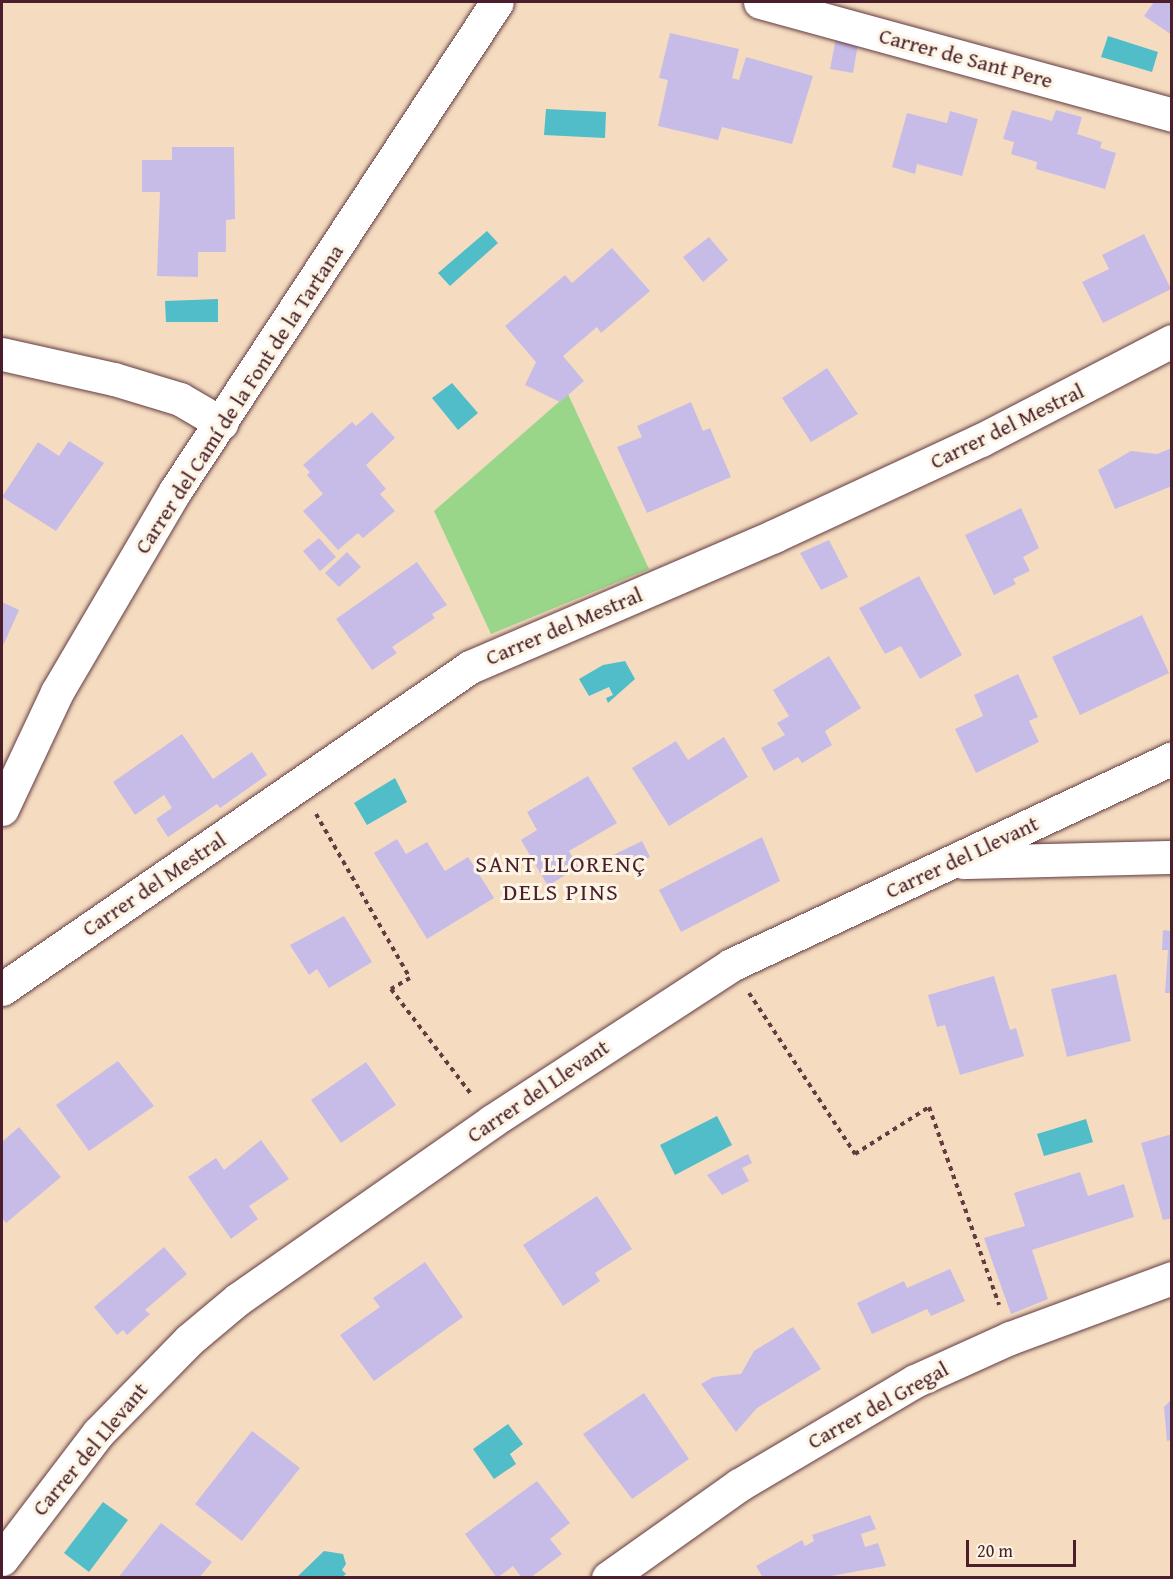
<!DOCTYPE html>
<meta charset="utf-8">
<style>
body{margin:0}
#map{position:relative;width:1173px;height:1579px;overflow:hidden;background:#f5dcc0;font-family:"Gentium Book Plus",serif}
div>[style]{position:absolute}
.green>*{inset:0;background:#9ad68a}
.water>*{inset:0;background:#50bdc9}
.building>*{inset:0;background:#c7bce8}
.path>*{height:4px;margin-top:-2px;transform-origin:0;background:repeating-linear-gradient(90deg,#643b41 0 4.5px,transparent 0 9px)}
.roads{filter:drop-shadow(0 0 2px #643b41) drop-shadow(0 0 2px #643b41)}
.street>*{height:33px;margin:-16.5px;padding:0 16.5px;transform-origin:16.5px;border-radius:16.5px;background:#fff}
span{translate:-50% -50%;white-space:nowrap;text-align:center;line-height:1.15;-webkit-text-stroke:6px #fcf5e5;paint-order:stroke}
.street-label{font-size:22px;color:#4a1f2b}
.neighbourhood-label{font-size:24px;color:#4a1f2b;letter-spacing:1.5px}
.frame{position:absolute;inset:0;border:3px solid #4a1f2b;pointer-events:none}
.scale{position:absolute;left:966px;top:1540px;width:110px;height:27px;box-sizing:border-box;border:3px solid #4a1f2b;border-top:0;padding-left:8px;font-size:18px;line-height:21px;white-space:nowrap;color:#4a1f2b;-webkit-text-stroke:4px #fcf5e5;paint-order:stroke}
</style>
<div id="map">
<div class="green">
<i style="clip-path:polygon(568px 394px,649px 569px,491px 634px,434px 511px)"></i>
</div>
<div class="water">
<i style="clip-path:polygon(1108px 36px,1158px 52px,1152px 72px,1101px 57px)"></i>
<i style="clip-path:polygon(546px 109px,606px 112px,605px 138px,544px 135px)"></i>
<i style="clip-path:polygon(487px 231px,498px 243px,450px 286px,438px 273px)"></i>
<i style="clip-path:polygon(218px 299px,218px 322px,166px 322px,165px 301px)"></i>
<i style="clip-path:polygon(452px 383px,478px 413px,458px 430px,432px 398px)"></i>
<i style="clip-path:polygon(625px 661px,635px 679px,608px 703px,606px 698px,613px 695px,609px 687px,589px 696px,579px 679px,603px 665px)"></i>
<i style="clip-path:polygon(395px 778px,407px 802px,367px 825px,354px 803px)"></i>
<i style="clip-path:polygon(717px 1116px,732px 1145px,675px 1175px,660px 1145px)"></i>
<i style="clip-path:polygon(1086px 1119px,1093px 1142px,1044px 1156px,1037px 1134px)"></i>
<i style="clip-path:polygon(508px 1424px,523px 1444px,510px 1454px,516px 1464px,494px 1479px,473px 1449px)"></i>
<i style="clip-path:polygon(103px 1502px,128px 1520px,89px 1572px,64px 1553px)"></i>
<i style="clip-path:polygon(324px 1551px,343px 1554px,346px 1564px,342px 1570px,346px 1574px,342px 1577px,297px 1577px)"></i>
</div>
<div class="building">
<i style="clip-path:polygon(1154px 2px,1172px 2px,1172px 35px,1144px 16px)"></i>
<i style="clip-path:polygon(670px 33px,739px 49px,732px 78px,739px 80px,746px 57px,813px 76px,792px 144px,722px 127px,718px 140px,658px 126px,668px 80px,659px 78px)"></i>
<i style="clip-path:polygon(836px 38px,858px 44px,853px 73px,830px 69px)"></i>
<i style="clip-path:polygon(1012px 110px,1052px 121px,1056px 110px,1082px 117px,1077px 134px,1102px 142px,1100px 148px,1116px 153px,1105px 189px,1036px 169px,1037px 162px,1011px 154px,1014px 142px,1003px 139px)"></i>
<i style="clip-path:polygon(950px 111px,978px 119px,962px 176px,917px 164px,915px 174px,892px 167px,907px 113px,947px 123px)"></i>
<i style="clip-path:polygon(172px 147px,234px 147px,235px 219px,226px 220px,226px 252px,198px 252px,198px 277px,157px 276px,160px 192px,142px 192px,142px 160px,172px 160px)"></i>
<i style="clip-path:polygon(1144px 234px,1171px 289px,1103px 323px,1082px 282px,1109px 269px,1102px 255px)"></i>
<i style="clip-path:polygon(709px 237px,728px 260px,703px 282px,683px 257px)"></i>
<i style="clip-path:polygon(612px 248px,650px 291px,601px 333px,597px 327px,563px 356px,584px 381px,560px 402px,525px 385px,536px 362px,505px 326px,565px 275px,572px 283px)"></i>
<i style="clip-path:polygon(827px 368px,858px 414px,811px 442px,782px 398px)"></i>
<i style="clip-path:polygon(691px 402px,703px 431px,710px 428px,731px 477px,647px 513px,617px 447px,642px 437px,637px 426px)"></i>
<i style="clip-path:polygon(372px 412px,395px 438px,366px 465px,386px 489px,380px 494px,395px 511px,363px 538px,358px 533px,338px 550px,303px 511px,323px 494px,307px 475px,310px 472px,303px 465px,352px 422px,356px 426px)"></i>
<i style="clip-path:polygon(69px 441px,104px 463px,56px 531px,2px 497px,38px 442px,59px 456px)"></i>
<i style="clip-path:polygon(1172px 448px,1172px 486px,1115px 509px,1098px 470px,1131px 451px,1157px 454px)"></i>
<i style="clip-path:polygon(1021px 508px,1039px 548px,1023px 557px,1030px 571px,1013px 579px,1016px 584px,994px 595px,965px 535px)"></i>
<i style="clip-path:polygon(319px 538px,336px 557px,320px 571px,303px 551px)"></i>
<i style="clip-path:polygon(829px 540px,848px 577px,821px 590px,800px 553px)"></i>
<i style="clip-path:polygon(347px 552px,361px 567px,339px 587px,325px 573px)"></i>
<i style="clip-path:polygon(417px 562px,447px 605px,432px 614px,435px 618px,392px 647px,397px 653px,372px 670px,336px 619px)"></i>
<i style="clip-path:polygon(919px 576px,962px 655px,920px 679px,901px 646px,885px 654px,859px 608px)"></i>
<i style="clip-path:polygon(2px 602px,19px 610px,2px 648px)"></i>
<i style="clip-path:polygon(1142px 615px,1169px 673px,1080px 715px,1052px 657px)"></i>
<i style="clip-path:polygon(829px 656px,861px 708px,825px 731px,832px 745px,802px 763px,798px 757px,774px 771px,761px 748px,785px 735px,777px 723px,789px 716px,773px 690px)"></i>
<i style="clip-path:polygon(1018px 674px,1038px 717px,1029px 721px,1039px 742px,976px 773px,955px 729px,983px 716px,974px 695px)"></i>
<i style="clip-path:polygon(182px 734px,213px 779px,252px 752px,267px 775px,220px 808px,217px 804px,168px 837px,156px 819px,172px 808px,164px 795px,135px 815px,113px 782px)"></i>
<i style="clip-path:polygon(724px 737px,748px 777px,669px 826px,632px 768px,676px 741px,688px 760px)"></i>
<i style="clip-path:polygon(588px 776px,617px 823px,569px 851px,578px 867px,548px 886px,521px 840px,537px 830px,527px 812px)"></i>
<i style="clip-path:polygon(762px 837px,780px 881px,681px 932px,659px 890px)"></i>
<i style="clip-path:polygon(397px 839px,406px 854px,427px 842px,445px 871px,468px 857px,494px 898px,427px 939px,374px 853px)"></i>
<i style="clip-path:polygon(642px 841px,650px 857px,609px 876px,601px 861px)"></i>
<i style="clip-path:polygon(344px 916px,372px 962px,329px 988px,317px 969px,309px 975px,290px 945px)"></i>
<i style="clip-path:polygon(1163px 930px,1172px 931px,1172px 993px,1165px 993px,1168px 950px,1162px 950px)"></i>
<i style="clip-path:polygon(1116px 974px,1131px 1041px,1067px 1057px,1051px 989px)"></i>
<i style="clip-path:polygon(994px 976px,1010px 1030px,1016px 1028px,1024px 1056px,960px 1075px,945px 1025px,937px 1027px,928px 995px)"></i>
<i style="clip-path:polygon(118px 1061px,154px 1106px,89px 1151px,56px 1105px)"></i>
<i style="clip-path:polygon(366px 1062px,396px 1105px,341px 1143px,311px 1100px)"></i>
<i style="clip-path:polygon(19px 1127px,61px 1177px,6px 1223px,2px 1218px,2px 1142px)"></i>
<i style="clip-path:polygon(1172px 1134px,1172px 1218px,1163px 1220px,1141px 1143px)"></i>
<i style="clip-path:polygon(261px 1140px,289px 1179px,249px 1206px,258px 1219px,231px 1239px,188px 1177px,216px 1158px,224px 1170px)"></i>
<i style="clip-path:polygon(748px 1154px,752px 1163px,742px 1168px,749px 1181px,722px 1195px,707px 1175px)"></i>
<i style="clip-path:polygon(1080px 1172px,1088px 1196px,1124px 1184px,1134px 1217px,1032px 1250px,1048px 1299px,1011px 1314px,984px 1238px,1025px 1226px,1014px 1193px)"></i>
<i style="clip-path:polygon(597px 1196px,632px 1249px,595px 1273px,600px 1281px,563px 1306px,523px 1245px)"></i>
<i style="clip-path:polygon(164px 1247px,187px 1274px,145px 1310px,150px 1314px,127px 1335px,123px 1330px,117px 1335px,94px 1307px)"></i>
<i style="clip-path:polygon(425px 1262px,463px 1317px,374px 1381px,340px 1335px,380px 1307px,373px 1298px)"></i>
<i style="clip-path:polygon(950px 1269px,965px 1301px,931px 1316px,927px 1309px,872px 1334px,857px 1303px,904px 1281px,907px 1288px)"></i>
<i style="clip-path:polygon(793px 1327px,821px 1369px,757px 1408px,736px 1432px,701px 1384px,713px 1377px,741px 1374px,754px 1351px)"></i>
<i style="clip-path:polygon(644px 1393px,689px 1459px,632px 1499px,583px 1434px)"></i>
<i style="clip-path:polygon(1172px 1399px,1172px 1440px,1167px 1441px,1164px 1407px)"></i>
<i style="clip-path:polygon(252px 1431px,300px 1468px,242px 1541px,195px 1504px)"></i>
<i style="clip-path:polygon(537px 1481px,570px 1523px,550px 1539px,562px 1554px,530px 1578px,522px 1578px,513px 1566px,497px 1578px,465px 1534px)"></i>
<i style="clip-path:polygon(870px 1515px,876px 1529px,861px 1534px,865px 1547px,878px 1543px,886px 1566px,820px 1578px,763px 1578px,756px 1566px,802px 1540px,805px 1546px,814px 1541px,812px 1535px)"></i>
<i style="clip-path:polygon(161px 1523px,212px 1562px,199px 1578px,118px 1578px)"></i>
</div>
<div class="path">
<i style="left:316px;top:814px;width:189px;rotate:60.2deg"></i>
<i style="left:410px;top:978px;width:22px;rotate:150deg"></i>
<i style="left:391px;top:989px;width:132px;rotate:52.7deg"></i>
<i style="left:749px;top:993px;width:193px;rotate:56.6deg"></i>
<i style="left:855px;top:1154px;width:88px;rotate:-32.4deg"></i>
<i style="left:929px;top:1107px;width:210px;rotate:70.5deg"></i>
</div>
<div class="roads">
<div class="street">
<i style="left:760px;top:2px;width:427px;rotate:15.3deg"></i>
<i style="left:2px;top:354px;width:115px;rotate:12.6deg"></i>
<i style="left:114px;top:379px;width:69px;rotate:16.9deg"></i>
<i style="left:180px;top:399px;width:48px;rotate:30.3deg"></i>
<i style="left:2px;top:809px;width:129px;rotate:-64.8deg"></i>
<i style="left:57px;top:692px;width:233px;rotate:-59.6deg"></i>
<i style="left:175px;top:491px;width:585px;rotate:-56.64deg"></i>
<i style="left:963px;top:862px;width:209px;rotate:-1.4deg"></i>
<i style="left:2px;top:989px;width:568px;rotate:-34.53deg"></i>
<i style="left:470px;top:667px;width:331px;rotate:-23.3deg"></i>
<i style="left:774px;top:536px;width:228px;rotate:-24.9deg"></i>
<i style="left:981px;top:440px;width:215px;rotate:-27.4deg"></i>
<i style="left:2px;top:1559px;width:158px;rotate:-52.7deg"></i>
<i style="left:98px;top:1433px;width:130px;rotate:-45.6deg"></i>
<i style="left:189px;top:1340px;width:64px;rotate:-39.9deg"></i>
<i style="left:238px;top:1299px;width:310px;rotate:-35deg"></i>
<i style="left:492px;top:1121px;width:285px;rotate:-33.1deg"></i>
<i style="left:731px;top:965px;width:487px;rotate:-25.1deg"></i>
<i style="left:608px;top:1578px;width:161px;rotate:-35.4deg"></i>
<i style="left:739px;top:1485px;width:204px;rotate:-30.6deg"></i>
<i style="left:915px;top:1381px;width:104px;rotate:-24.4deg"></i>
<i style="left:1010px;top:1338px;width:173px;rotate:-20.3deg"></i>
</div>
</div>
<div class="street-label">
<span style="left:966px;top:58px;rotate:15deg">Carrer de Sant Pere</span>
<span style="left:239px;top:399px;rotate:-57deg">Carrer del Camí de la Font de la Tartana</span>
<span style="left:1007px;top:426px;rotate:-26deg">Carrer del Mestral</span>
<span style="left:564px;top:626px;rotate:-23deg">Carrer del Mestral</span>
<span style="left:962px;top:857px;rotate:-25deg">Carrer del Llevant</span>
<span style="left:154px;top:884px;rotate:-34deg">Carrer del Mestral</span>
<span style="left:538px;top:1091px;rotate:-34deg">Carrer del Llevant</span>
<span style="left:878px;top:1405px;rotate:-29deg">Carrer del Gregal</span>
<span style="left:90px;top:1449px;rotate:-50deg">Carrer del Llevant</span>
</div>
<div class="neighbourhood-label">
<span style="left:561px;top:878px">SANT LLORENÇ<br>DELS PINS</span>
</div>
<div class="frame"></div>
<div class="scale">20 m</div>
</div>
